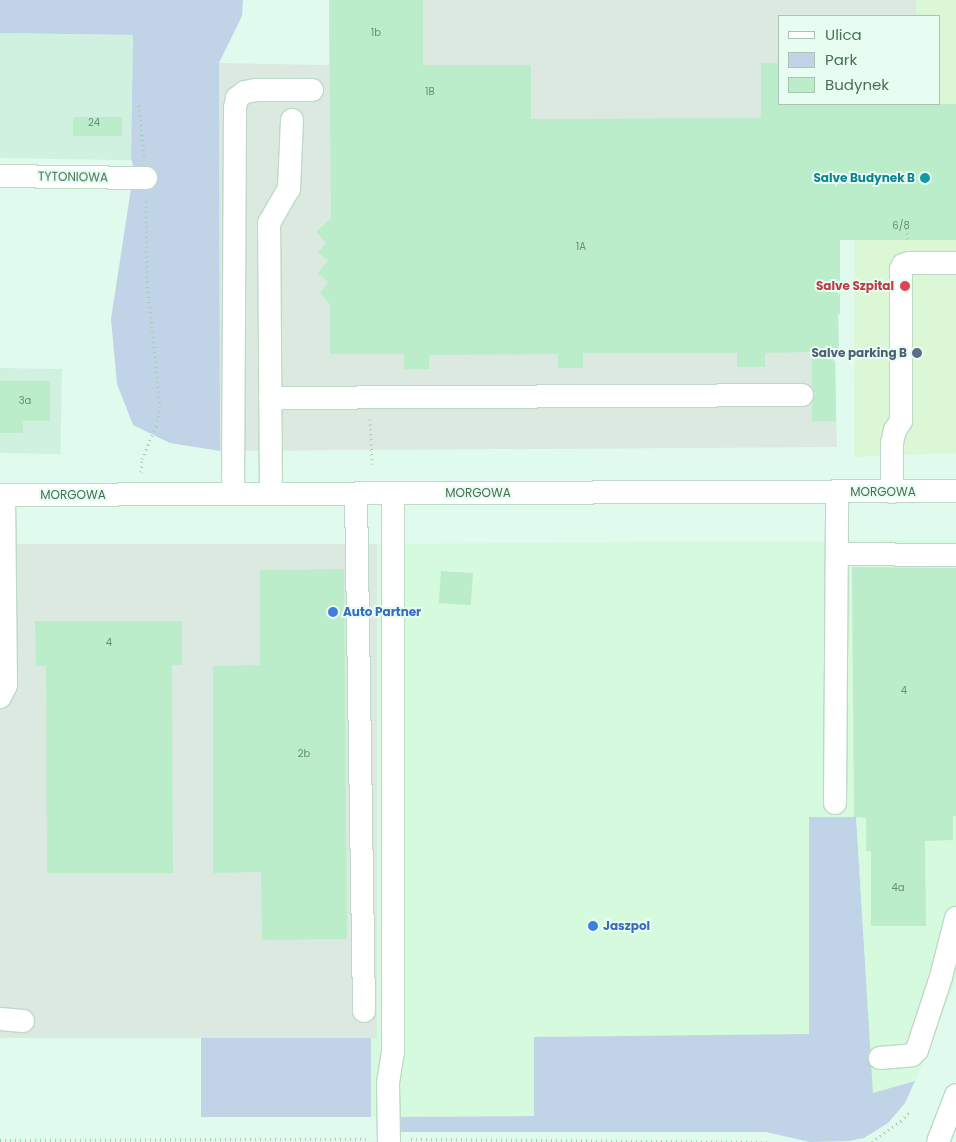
<!DOCTYPE html>
<style>
body{margin:0}
#map{position:relative;width:956px;height:1142px;overflow:hidden;background:#e1faee;font-family:Poppins,sans-serif}
div>[style]{position:absolute}
.residential>*{inset:0;background:#d0f1df;transform-origin:0 0}
.commercial>*{inset:0;background:#d5fadd}
.industrial>*{inset:0;background:#dce9e1;transform-origin:0 0}
.medical>*{inset:0;background:#dcf7d5}
.green>*{inset:0;background:#c1d3e6;transform-origin:0 0}
.building>*{inset:0;background:#bbedcb;transform-origin:0 0}
.path>*{height:3px;margin-top:-1.5px;transform-origin:0;background:repeating-linear-gradient(90deg,#9fd1ae 0 1px,transparent 0 5px)}
.roads{filter:drop-shadow(1px 0 #bcdac7) drop-shadow(-1px 0 #bcdac7) drop-shadow(0 1px #bcdac7) drop-shadow(0 -1px #bcdac7)}
.minor>*{height:22px;margin:-11px;padding:0 11px;transform-origin:11px;border-radius:11px;background:#fff}
.dots>*{width:14px;height:14px;translate:-50% -50%;box-sizing:border-box;border:2px solid #e7fdf2;border-radius:50%}
span{translate:-50% -50%;white-space:nowrap;text-align:center;line-height:1.15;-webkit-text-stroke:4px #e7fdf2;paint-order:stroke}
.number-label{font-size:10px;color:#668e72}
.number-label span{-webkit-text-stroke-width:0}
.street-label{font-size:12px;color:#4a6f54}
.culture-label{font-size:12px;color:#0d838f;font-weight:700}
.right{translate:-100% -50%;text-align:right}
.health-label{font-size:12px;color:#be3a42;font-weight:700}
.service-label{font-size:12px;color:#4e5e75;font-weight:700}
.shop-label{font-size:12px;color:#366cbe;font-weight:700}
.left{translate:0 -50%;text-align:left}
.legend{position:absolute;left:778px;top:15px;width:162px;height:90px;box-sizing:border-box;background:#e7fdf2;border:1px solid #a8c4b3;margin:0;padding:6px 9px;list-style:none;font-size:15px;color:#4a6f54}
.legend li{display:flex;align-items:center;gap:10px;height:25px}
.legend b{width:25px;border:1px solid #a8c4b3}
</style>
<div id="map">
<div class="residential">
<div style="left:0;top:33px;width:133px;height:125px;rotate:1deg"></div>
<div style="left:0;top:368px;width:62px;height:85px;rotate:1deg"></div>
</div>
<div class="commercial">
<div style="clip-path:polygon(956px 540px,956px 979px,915px 1081px,873px 1094px,856px 817px,809px 817px,809px 1035px,534px 1037px,535px 1116px,370px 1117px,371px 1038px,377px 1038px,377px 544px)"></div>
</div>
<div class="industrial">
<div style="clip-path:polygon(329px 0,916px 0,916px 16px,780px 16px,780px 104px,940px 104px,956px 240px,839px 141px,840px 314px,838px 315px,839px 352px,835px 353px,837px 447px,220px 451px,219px 63px,329px 65px)"></div>
<div style="left:377px;top:544px;width:494px;height:377px;rotate:90deg"></div>
</div>
<div class="medical">
<div style="clip-path:polygon(916px 0,956px 0,956px 453px,854px 457px,855px 119px,761px 106px,761px 63px,780px 63px,780px 104px,940px 104px,940px 16px,916px 16px)"></div>
</div>
<div class="green">
<div style="clip-path:polygon(0 0,243px 0,242px 16px,219px 63px,220px 451px,170px 443px,133px 425px,117px 384px,111px 319px,134px 169px,131px 158px,133px 35px,0 33px)"></div>
<div style="clip-path:polygon(809px 817px,856px 817px,873px 1093px,915px 1081px,905px 1103px,888px 1123px,864px 1138px,849px 1141px,810px 1142px,766px 1132px,399px 1132px,399px 1117px,534px 1116px,534px 1037px,809px 1034px)"></div>
<div style="left:201px;top:1038px;width:170px;height:79px"></div>
</div>
<div class="building">
<div style="clip-path:polygon(329px 0,423px 0,423px 65px,531px 65px,531px 119px,761px 118px,761px 63px,780px 63px,780px 104px,956px 104px,956px 240px,840px 240px,840px 314px,838px 314px,839px 352px,835px 352px,836px 421px,812px 421px,812px 403px,815px 394px,812px 387px,812px 352px,765px 353px,765px 367px,737px 367px,737px 353px,583px 353px,583px 368px,558px 368px,558px 354px,429px 355px,429px 369px,404px 369px,404px 354px,330px 354px,330px 305px,320px 293px,328px 282px,318px 273px,328px 261px,318px 252px,326px 243px,316px 232px,331px 218px)"></div>
<div style="left:73px;top:117px;width:49px;height:19px"></div>
<div style="clip-path:polygon(0 381px,50px 381px,50px 421px,23px 421px,23px 433px,0 433px)"></div>
<div style="clip-path:polygon(852px 567px,956px 568px,956px 816px,953px 816px,953px 840px,925px 841px,926px 926px,871px 926px,871px 851px,866px 851px,866px 818px,854px 817px)"></div>
<div style="clip-path:polygon(344px 569px,347px 939px,262px 940px,261px 872px,213px 873px,213px 666px,260px 665px,260px 570px)"></div>
<div style="left:441px;top:571px;width:32px;height:32px;rotate:4deg"></div>
<div style="clip-path:polygon(35px 621px,182px 621px,182px 665px,172px 665px,173px 873px,47px 873px,46px 666px,36px 666px)"></div>
</div>
<div class="path">
<div style="left:139px;top:105px;width:51px;rotate:84.4deg"></div>
<div style="left:907px;top:228px;width:14px;rotate:86deg"></div>
<div style="left:370px;top:419px;width:45px;rotate:87.5deg"></div>
<div style="left:141px;top:472px;width:13px;rotate:-86deg"></div>
<div style="left:142px;top:459px;width:36px;rotate:-67deg"></div>
<div style="left:156px;top:426px;width:19px;rotate:-78deg"></div>
<div style="left:160px;top:407px;width:126px;rotate:-95.9deg"></div>
<div style="left:147px;top:282px;width:83px;rotate:-90.7deg"></div>
<div style="left:411px;top:1139px;width:360px;rotate:0.5deg"></div>
<div style="left:0;top:1140px;width:367px;rotate:-0.2deg"></div>
<div style="left:872px;top:1142px;width:36px;rotate:-36deg"></div>
<div style="left:901px;top:1121px;width:13px;rotate:-48deg"></div>
</div>
<div class="roads">
<div class="minor">
<div style="left:0;top:176px;width:146px;rotate:0.8deg"></div>
<div style="left:270px;top:398px;width:532px;rotate:-0.32deg"></div>
<div style="left:892px;top:492px;width:49px;rotate:-90deg"></div>
<div style="left:892px;top:443px;width:13px;rotate:-77deg"></div>
<div style="left:895px;top:430px;width:11px;rotate:-56deg"></div>
<div style="left:901px;top:421px;width:152px;rotate:-90deg"></div>
<div style="left:901px;top:269px;width:4px;rotate:-63deg"></div>
<div style="left:903px;top:265px;width:6px;rotate:-18deg"></div>
<div style="left:909px;top:263px;width:47px"></div>
<div style="left:233px;top:494px;width:386px;rotate:-89.7deg"></div>
<div style="left:235px;top:108px;width:10px;rotate:-79deg"></div>
<div style="left:237px;top:98px;width:10px;rotate:-37deg"></div>
<div style="left:245px;top:92px;width:11px;rotate:-10deg"></div>
<div style="left:256px;top:90px;width:56px"></div>
<div style="left:271px;top:494px;width:271px;rotate:-90.4deg"></div>
<div style="left:269px;top:223px;width:39px;rotate:-60deg"></div>
<div style="left:289px;top:189px;width:69px;rotate:-87.5deg"></div>
<div style="left:356px;top:494px;width:517px;rotate:89.11deg"></div>
<div style="left:0;top:495px;width:956px;rotate:-0.24deg"></div>
<div style="left:837px;top:554px;width:119px;rotate:0.5deg"></div>
<div style="left:0;top:697px;width:13px;rotate:-63deg"></div>
<div style="left:6px;top:685px;width:190px;rotate:-90.6deg"></div>
<div style="left:835px;top:803px;width:311px;rotate:-89.6deg"></div>
<div style="left:0;top:1019px;width:23px;rotate:5deg"></div>
<div style="left:880px;top:1058px;width:32px;rotate:-5deg"></div>
<div style="left:912px;top:1055px;width:7px;rotate:-45deg"></div>
<div style="left:917px;top:1050px;width:77px;rotate:-71.8deg"></div>
<div style="left:941px;top:977px;width:61px;rotate:-75.7deg"></div>
<div style="left:389px;top:1142px;width:59px;rotate:-91deg"></div>
<div style="left:388px;top:1083px;width:31px;rotate:-81deg"></div>
<div style="left:393px;top:1052px;width:558px;rotate:-90deg"></div>
<div style="left:938px;top:1142px;width:50px;rotate:-69deg"></div>
</div>
</div>
<div class="dots">
<div style="left:925px;top:178px;background:#0f9aa8"></div>
<div style="left:905px;top:286px;background:#e0444e"></div>
<div style="left:917px;top:353px;background:#5c6f8a"></div>
<div style="left:333px;top:612px;background:#3f7fe0"></div>
<div style="left:593px;top:926px;background:#3f7fe0"></div>
</div>
<div class="number-label">
<span style="left:376px;top:33px">1b</span>
<span style="left:430px;top:92px">1B</span>
<span style="left:94px;top:123px">24</span>
<span style="left:901px;top:226px">6/8</span>
<span style="left:581px;top:247px">1A</span>
<span style="left:25px;top:401px">3a</span>
<span style="left:109px;top:643px">4</span>
<span style="left:904px;top:691px">4</span>
<span style="left:304px;top:754px">2b</span>
<span style="left:898px;top:888px">4a</span>
</div>
<div class="street-label">
<span style="left:73px;top:177px;rotate:1deg">TYTONIOWA</span>
<span style="left:883px;top:492px">MORGOWA</span>
<span style="left:478px;top:493px">MORGOWA</span>
<span style="left:73px;top:495px">MORGOWA</span>
</div>
<div class="culture-label">
<span class="right" style="left:915px;top:178px">Salve Budynek B</span>
</div>
<div class="health-label">
<span class="right" style="left:894px;top:286px">Salve Szpital</span>
</div>
<div class="service-label">
<span class="right" style="left:907px;top:353px">Salve parking B</span>
</div>
<div class="shop-label">
<span class="left" style="left:343px;top:612px">Auto Partner</span>
<span class="left" style="left:603px;top:926px">Jaszpol</span>
</div>
<ul class="legend">
<li><b style="height:6px;background:#fff"></b>Ulica</li>
<li><b style="height:14px;background:#c1d3e6"></b>Park</li>
<li><b style="height:14px;background:#bbedcb"></b>Budynek</li>
</ul>
</div>
